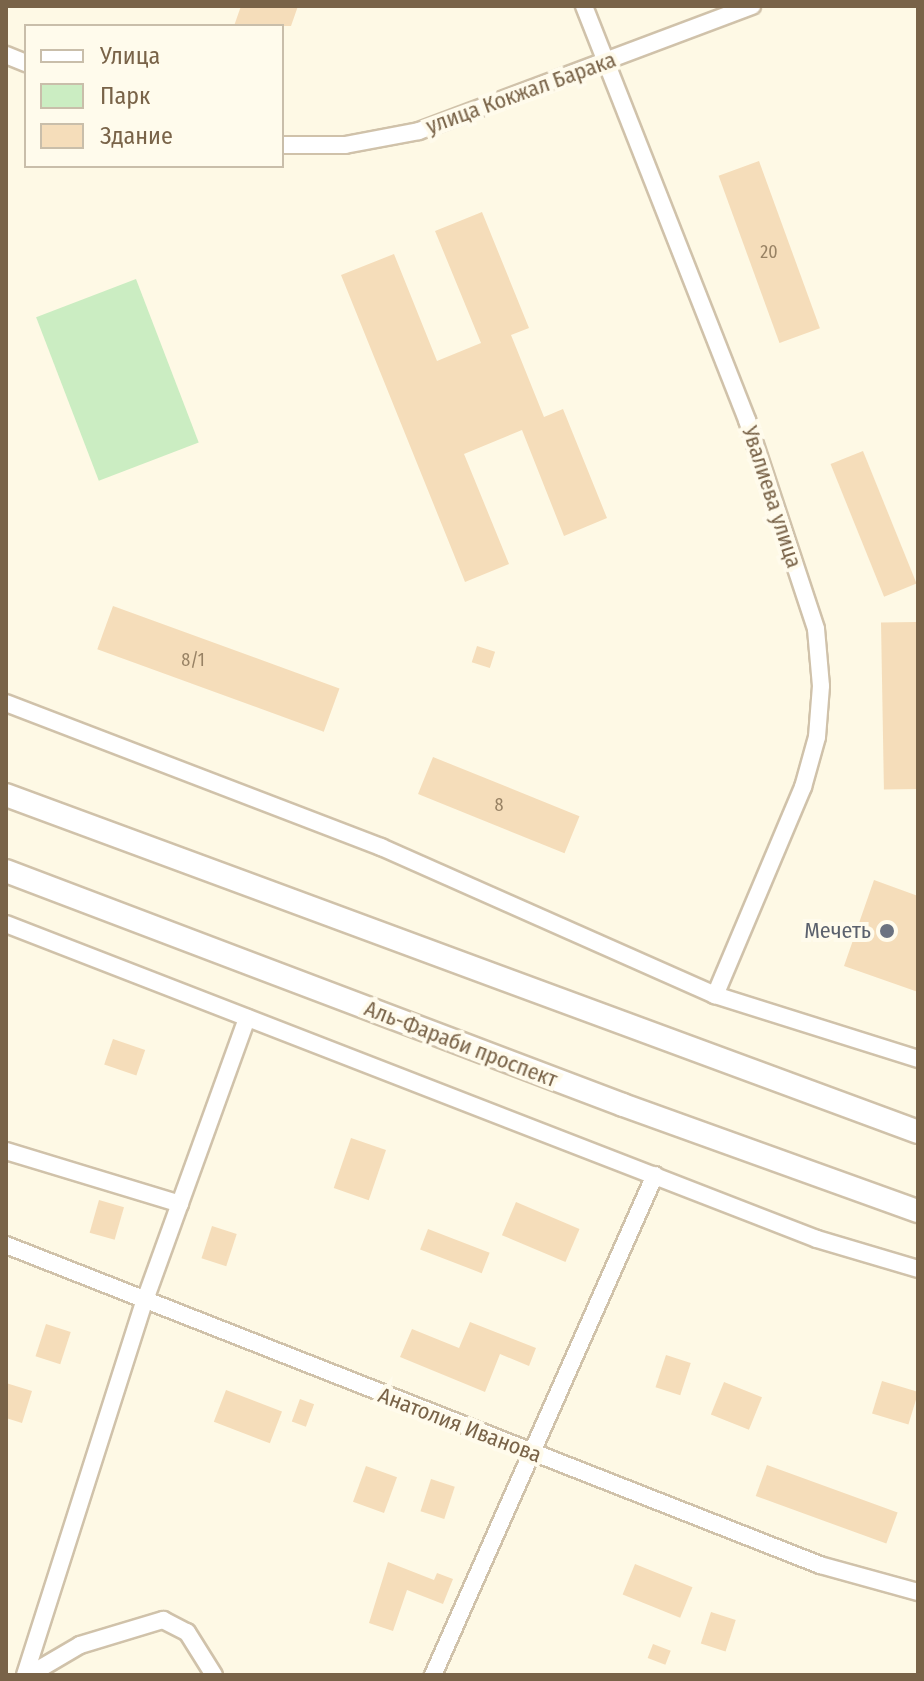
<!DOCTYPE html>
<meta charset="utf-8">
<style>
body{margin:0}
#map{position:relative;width:924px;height:1681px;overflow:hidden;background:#fef9e5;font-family:"Fira Sans Condensed",sans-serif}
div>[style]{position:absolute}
.green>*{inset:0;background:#cbedc2;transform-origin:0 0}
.building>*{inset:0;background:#f5ddba;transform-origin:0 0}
.roads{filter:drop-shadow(2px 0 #d0c2aa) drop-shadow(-2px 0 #d0c2aa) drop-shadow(0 2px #d0c2aa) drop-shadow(0 -2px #d0c2aa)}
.minor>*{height:16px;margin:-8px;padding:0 8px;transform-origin:8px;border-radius:8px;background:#fff}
.tertiary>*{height:22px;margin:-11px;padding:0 11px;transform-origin:11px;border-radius:11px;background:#fff}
.dots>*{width:22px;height:22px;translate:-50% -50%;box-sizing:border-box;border:4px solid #fffbec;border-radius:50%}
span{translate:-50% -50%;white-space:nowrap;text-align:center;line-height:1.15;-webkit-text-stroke:8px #fffbec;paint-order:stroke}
.number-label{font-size:18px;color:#988264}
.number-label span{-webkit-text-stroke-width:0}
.street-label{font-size:22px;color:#796348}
.worship-label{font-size:22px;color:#5b616d}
.right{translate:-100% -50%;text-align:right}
.frame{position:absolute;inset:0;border:8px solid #796348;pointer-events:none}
.legend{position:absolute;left:24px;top:24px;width:260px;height:144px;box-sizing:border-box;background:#fffbec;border:2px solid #c9beaa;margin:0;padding:10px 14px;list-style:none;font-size:24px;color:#796348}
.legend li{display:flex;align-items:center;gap:16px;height:40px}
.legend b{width:40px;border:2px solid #c9beaa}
</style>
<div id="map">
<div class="green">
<div style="left:136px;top:279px;width:175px;height:107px;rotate:69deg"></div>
</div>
<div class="building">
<div style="clip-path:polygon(241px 6px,298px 6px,291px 26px,234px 26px)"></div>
<div style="left:759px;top:161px;width:178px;height:43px;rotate:70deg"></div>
<div style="clip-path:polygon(482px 212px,529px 328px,511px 335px,544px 417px,563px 409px,607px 518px,564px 536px,522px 430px,464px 454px,509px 564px,465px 582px,341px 275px,394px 254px,437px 361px,481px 343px,435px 231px)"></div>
<div style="left:863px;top:451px;width:143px;height:35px;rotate:68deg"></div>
<div style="left:113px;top:606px;width:241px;height:46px;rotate:20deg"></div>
<div style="left:916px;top:622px;width:167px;height:35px;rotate:89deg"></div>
<div style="left:477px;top:646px;width:19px;height:17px;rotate:18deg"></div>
<div style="left:433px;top:757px;width:158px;height:40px;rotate:22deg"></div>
<div style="clip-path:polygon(874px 880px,918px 896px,918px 992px,844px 966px)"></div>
<div style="left:113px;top:1039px;width:34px;height:27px;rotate:19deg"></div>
<div style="left:351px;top:1138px;width:37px;height:53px;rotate:19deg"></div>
<div style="left:99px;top:1200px;width:26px;height:34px;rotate:16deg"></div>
<div style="left:516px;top:1202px;width:69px;height:36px;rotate:23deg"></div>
<div style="left:212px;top:1226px;width:26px;height:34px;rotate:18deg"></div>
<div style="left:428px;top:1229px;width:66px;height:22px;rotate:21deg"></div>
<div style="clip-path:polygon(470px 1322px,536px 1348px,529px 1366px,500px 1354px,485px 1392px,400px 1357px,412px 1329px,459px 1348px)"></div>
<div style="left:46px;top:1324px;width:26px;height:34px;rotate:18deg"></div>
<div style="left:666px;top:1355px;width:26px;height:34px;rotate:18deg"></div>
<div style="left:882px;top:1381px;width:38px;height:34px;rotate:17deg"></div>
<div style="left:724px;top:1382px;width:41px;height:35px;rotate:22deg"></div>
<div style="clip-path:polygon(6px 1383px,32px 1391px,22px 1423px,6px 1418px)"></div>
<div style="left:226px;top:1390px;width:60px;height:34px;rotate:21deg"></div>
<div style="left:300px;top:1399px;width:15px;height:24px;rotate:20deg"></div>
<div style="left:767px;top:1465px;width:139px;height:33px;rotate:20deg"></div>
<div style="left:366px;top:1466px;width:33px;height:38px;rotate:20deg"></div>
<div style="left:431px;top:1479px;width:25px;height:34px;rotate:18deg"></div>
<div style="clip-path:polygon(388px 1562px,434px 1580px,437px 1573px,453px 1579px,443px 1604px,407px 1590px,393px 1631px,369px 1623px)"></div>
<div style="left:635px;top:1564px;width:62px;height:33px;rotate:22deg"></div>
<div style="left:711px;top:1612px;width:26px;height:33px;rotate:18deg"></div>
<div style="left:653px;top:1644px;width:19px;height:15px;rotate:21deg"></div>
</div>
<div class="roads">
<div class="minor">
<div style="left:584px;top:6px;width:445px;rotate:68.5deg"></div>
<div style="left:747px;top:420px;width:220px;rotate:71.7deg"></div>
<div style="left:816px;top:629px;width:57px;rotate:85deg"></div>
<div style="left:821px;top:686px;width:51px;rotate:94.5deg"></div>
<div style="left:817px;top:737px;width:52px;rotate:105.6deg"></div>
<div style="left:803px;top:787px;width:226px;rotate:112.9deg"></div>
<div style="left:6px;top:55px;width:22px;rotate:22deg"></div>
<div style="left:282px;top:145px;width:63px"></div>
<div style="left:345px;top:145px;width:75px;rotate:-10.7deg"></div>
<div style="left:419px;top:131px;width:356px;rotate:-20.6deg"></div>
<div style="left:6px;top:703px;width:402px;rotate:21deg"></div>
<div style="left:381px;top:847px;width:365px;rotate:23.9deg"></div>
<div style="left:715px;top:995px;width:213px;rotate:17.5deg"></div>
<div style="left:6px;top:924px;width:870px;rotate:21.23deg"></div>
<div style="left:817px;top:1239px;width:105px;rotate:16.5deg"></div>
<div style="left:6px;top:1151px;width:182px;rotate:16.9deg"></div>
<div style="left:6px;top:1245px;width:875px;rotate:21.46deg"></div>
<div style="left:820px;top:1565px;width:102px;rotate:15.4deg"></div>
<div style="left:25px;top:1675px;width:394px;rotate:-72.3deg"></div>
<div style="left:145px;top:1300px;width:300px;rotate:-70.1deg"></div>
<div style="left:29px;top:1675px;width:59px;rotate:-30.5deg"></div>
<div style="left:80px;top:1645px;width:87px;rotate:-16.8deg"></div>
<div style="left:163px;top:1620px;width:27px;rotate:27deg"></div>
<div style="left:187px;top:1632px;width:51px;rotate:57.9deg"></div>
<div style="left:433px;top:1675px;width:547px;rotate:-66.06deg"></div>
</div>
<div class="tertiary">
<div style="left:6px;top:795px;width:972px;rotate:20.28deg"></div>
<div style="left:6px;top:871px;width:660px;rotate:20.77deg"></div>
<div style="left:623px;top:1105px;width:313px;rotate:19.8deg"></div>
</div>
</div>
<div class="dots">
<div style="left:887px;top:931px;background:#6b7280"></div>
</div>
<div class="number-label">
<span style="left:769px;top:252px">20</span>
<span style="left:193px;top:660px">8/1</span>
<span style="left:499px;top:805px">8</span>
</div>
<div class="street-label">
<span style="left:521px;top:93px;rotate:-20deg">улица Кокжал Барака</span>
<span style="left:772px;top:497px;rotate:72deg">Увалиева улица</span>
<span style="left:461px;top:1044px;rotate:21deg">Аль-Фараби проспект</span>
<span style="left:460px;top:1425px;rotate:21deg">Анатолия Иванова</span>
</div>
<div class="worship-label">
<span class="right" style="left:871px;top:931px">Мечеть</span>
</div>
<div class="frame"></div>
<ul class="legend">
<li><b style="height:10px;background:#fff"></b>Улица</li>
<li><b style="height:22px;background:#cbedc2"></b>Парк</li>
<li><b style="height:22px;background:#f5ddba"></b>Здание</li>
</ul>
</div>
